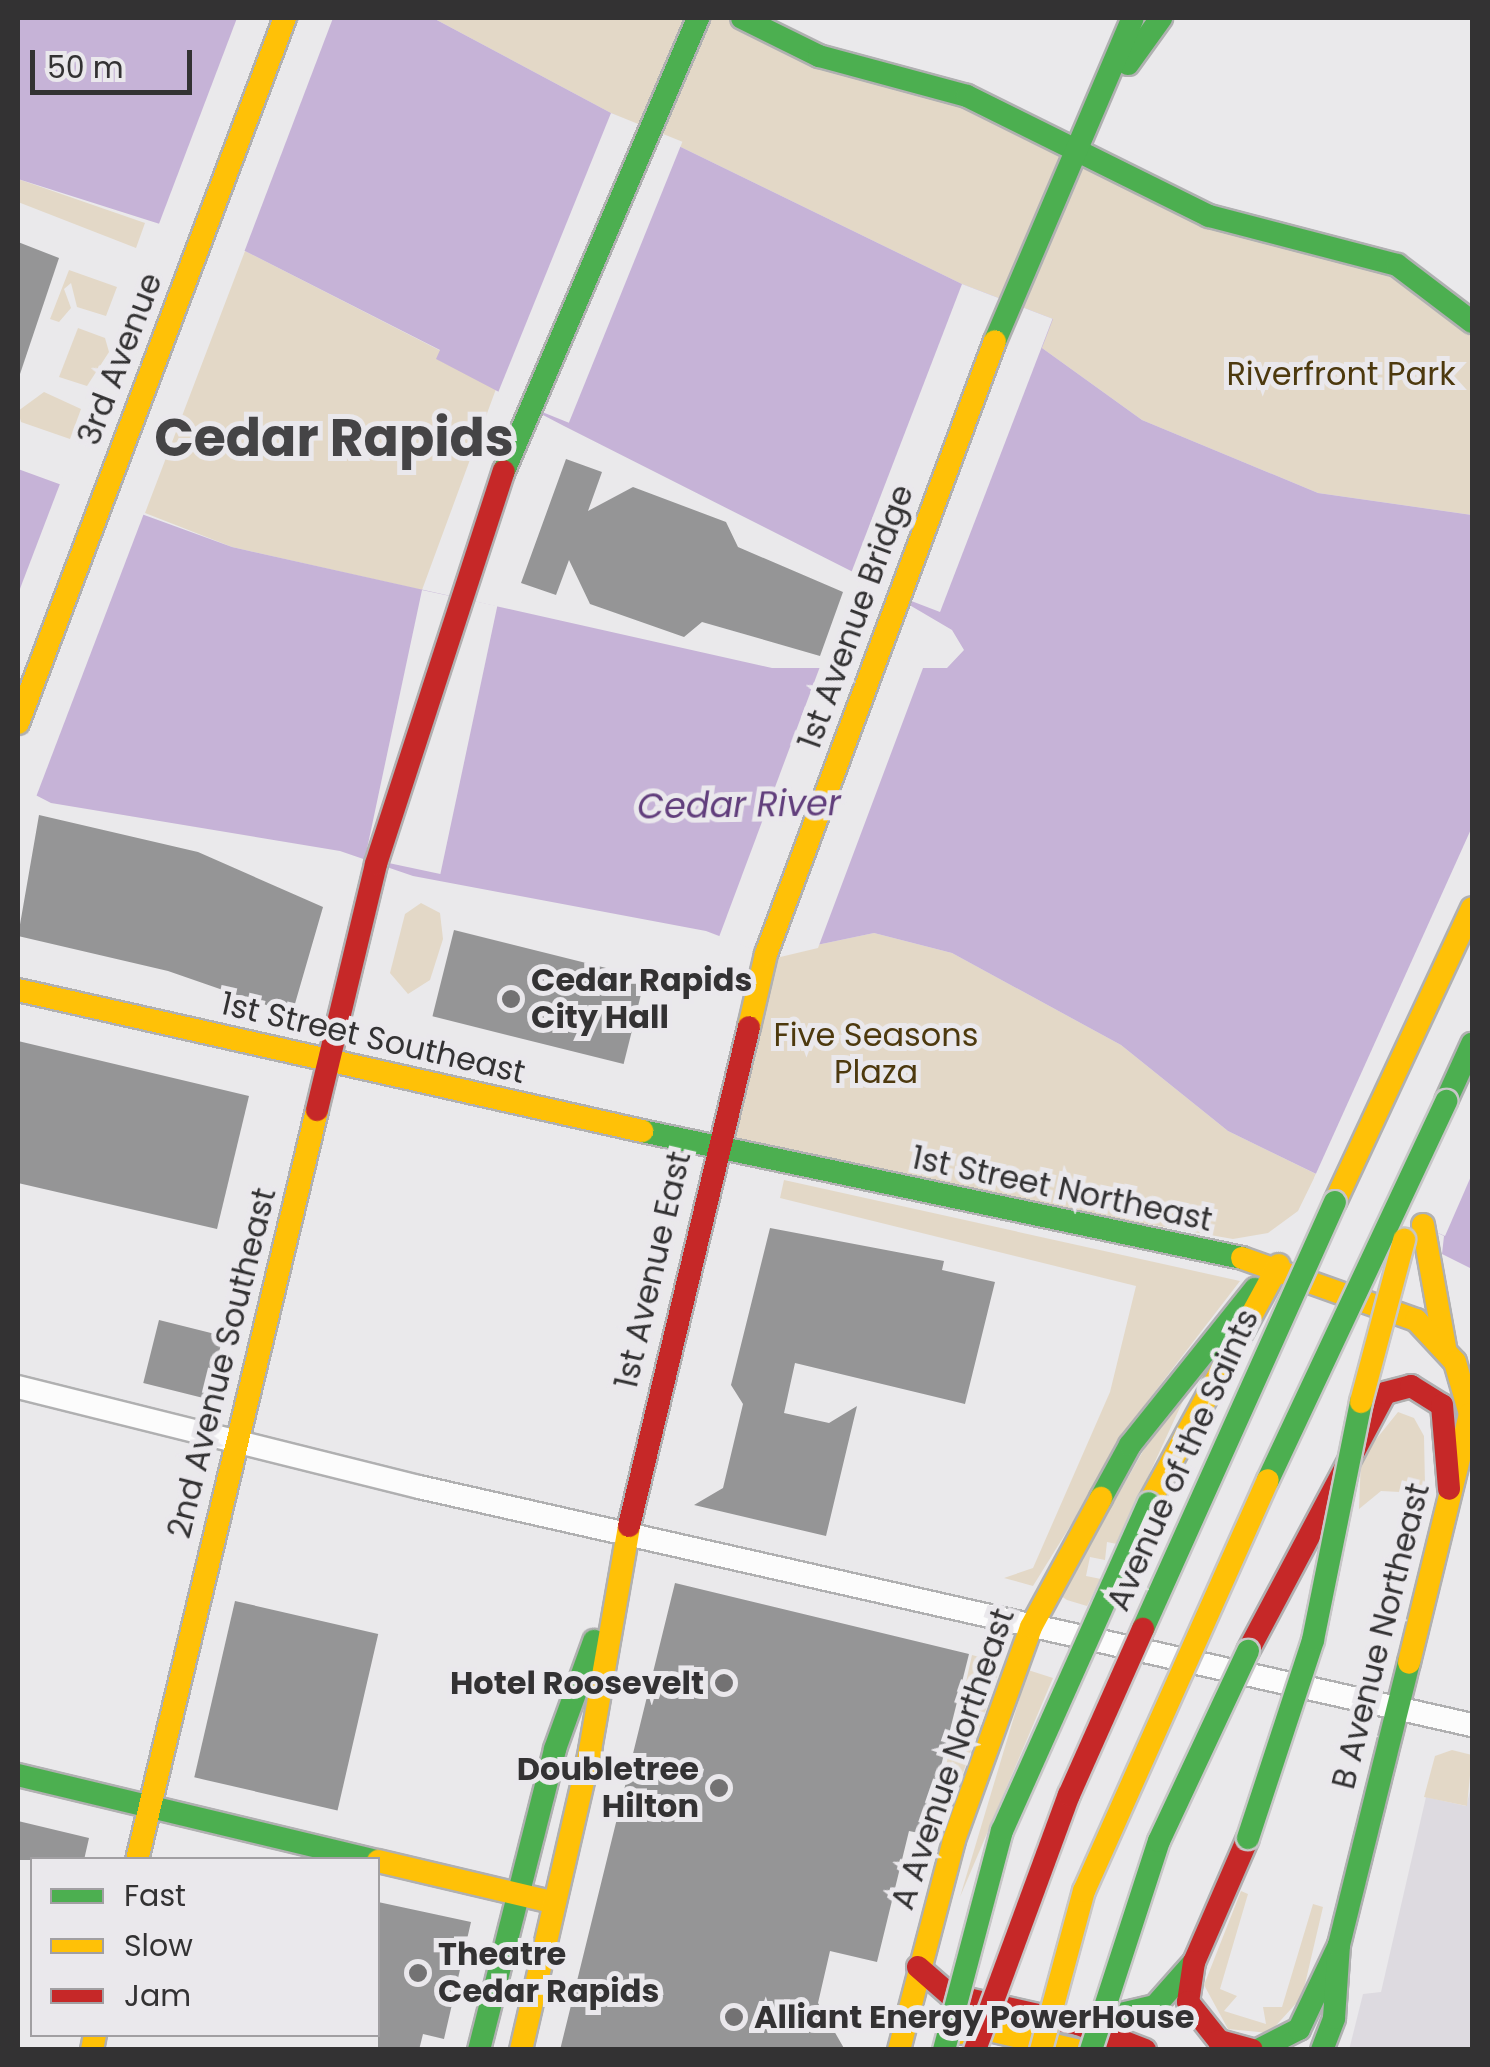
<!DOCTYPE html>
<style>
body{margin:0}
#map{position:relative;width:1490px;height:2067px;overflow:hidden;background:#eae9eb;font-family:Poppins,sans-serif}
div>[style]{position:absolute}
.built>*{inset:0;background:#dddae0}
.green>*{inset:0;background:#e3d8c7}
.water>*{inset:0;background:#c6b3d7}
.pier>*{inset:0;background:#eae9eb;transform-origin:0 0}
.building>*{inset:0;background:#959596;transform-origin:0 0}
.roads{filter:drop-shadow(2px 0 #b0b0b1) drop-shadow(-2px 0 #b0b0b1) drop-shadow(0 2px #b0b0b1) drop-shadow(0 -2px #b0b0b1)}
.street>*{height:22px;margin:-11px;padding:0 11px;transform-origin:11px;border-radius:11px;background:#fcfcfc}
.fast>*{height:22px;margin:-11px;padding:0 11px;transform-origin:11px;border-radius:11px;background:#4caf50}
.slow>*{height:22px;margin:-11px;padding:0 11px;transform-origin:11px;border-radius:11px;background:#ffc107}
.jam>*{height:22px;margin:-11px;padding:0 11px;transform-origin:11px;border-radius:11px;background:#c62828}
.bridges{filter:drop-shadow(2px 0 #c7c6c7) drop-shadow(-2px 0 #c7c6c7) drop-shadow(0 2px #c7c6c7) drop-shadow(0 -2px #c7c6c7)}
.fast-bridge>*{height:22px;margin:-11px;padding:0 11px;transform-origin:11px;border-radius:11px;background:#4caf50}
.slow-bridge>*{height:22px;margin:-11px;padding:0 11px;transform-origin:11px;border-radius:11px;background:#ffc107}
.jam-bridge>*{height:22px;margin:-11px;padding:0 11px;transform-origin:11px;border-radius:11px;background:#c62828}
.dots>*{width:28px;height:28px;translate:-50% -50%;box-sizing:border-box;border:5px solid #eae8ec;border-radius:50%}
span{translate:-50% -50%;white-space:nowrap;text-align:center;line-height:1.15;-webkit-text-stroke:10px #eae8ec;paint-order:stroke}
.street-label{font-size:32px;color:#333233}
.park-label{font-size:32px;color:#4d390e}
.poi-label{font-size:32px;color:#333233;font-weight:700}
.left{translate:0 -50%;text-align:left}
.right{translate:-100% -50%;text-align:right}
.water-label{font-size:35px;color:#613e7c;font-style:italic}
.town-label{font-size:52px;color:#454446;font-weight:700}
.frame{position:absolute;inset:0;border:20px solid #333233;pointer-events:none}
.legend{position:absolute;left:30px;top:1857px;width:350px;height:180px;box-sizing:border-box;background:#eae8ec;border:2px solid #a19fa2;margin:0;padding:12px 18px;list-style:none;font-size:30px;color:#333233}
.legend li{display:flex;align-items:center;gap:20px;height:50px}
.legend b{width:50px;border:2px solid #a19fa2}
.scale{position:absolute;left:30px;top:50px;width:162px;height:45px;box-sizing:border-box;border:5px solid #333233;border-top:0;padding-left:12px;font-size:30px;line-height:35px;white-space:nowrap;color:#333233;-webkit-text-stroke:8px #eae8ec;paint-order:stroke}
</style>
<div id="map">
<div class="built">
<div style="clip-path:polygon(1472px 1784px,1472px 2049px,1349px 2050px,1363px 1994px,1381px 1992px,1426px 1797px,1466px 1806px)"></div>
</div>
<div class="green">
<div style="clip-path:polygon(433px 18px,742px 18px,1127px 175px,1310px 240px,1472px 315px,1472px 515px,1318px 493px,1142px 420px,1042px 348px,1052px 319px,962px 284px,611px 113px)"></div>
<div style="clip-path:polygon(18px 179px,145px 223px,136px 248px,18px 202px)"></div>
<div style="clip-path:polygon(245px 251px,441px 351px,437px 359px,496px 389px,422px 590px,232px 547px,145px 513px)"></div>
<div style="clip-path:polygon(69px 270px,117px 287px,106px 316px,77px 307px,71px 283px,64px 289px,71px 308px,59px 322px,50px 319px)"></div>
<div style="clip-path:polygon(78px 328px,105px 338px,109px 352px,87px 386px,59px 377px)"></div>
<div style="clip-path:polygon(44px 392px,81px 409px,70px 439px,21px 422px,18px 411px)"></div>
<div style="clip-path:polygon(421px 903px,440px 913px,443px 939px,430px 980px,408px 994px,390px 973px,405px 914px)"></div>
<div style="clip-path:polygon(874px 933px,952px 953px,1121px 1045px,1228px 1131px,1316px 1174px,1298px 1211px,1268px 1233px,1233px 1239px,715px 1148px,769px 955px)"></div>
<div style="clip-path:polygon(784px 1180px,1240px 1281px,1147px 1402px,1033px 1586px,1004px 1578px,1033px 1568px,1110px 1392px,1136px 1286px,780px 1198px)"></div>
<div style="clip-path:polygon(1194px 1377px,1117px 1544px,1107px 1542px,1105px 1560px,1090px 1557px,1086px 1576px,1101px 1579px,1087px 1606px,1067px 1600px,1061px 1596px,1147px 1444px)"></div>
<div style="clip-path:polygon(1398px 1412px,1414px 1418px,1424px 1436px,1425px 1486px,1419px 1493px,1381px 1491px,1359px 1509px,1361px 1458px)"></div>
<div style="clip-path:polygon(972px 1655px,998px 1662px,997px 1679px,939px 1839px,929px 1837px,954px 1732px,967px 1735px,979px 1685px,966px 1682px)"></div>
<div style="clip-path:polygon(1028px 1670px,1053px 1678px,960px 1897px)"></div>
<div style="clip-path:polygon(1452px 1750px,1472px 1755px,1467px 1806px,1424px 1797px,1435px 1756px)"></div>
<div style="clip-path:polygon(1241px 1891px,1248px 1894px,1220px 1989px,1237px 1996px,1224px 2011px,1266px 2024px,1263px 2007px,1282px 2007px,1313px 1904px,1323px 1907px,1302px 1997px,1269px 2033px,1228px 2029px,1204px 1985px)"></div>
</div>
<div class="water">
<div style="clip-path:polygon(18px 18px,433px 18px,611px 113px,962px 284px,1053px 319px,1042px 348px,1142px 420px,1318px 493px,1472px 515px,1472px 1269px,1442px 1254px,1444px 1236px,1228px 1131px,1121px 1045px,952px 953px,874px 933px,769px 955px,706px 931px,413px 876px,340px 851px,51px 803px,18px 786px,18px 469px,232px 547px,772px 668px,947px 668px,964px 650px,952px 630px,855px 573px,564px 426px,436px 359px,440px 350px,245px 251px,18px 179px)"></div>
</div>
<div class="pier">
<div style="clip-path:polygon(237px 18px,333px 18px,243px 255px,157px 229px)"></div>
<div style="left:611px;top:113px;width:77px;height:303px;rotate:22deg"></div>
<div style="left:962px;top:284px;width:97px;height:314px;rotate:21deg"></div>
<div style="clip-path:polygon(63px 476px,146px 508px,36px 797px,18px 789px,18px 594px)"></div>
<div style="left:422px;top:590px;width:77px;height:274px;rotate:12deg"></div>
<div style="clip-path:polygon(926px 660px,818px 948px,776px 958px,719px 937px,821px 664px)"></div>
<div style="clip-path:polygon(1472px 827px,1472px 1174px,1445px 1236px,1314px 1178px)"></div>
</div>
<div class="building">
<div style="clip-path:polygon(18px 242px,59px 258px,19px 377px,18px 377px)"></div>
<div style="clip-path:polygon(566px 459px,602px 472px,588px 511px,633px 487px,726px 522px,738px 547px,843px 592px,820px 656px,702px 622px,684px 637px,590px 604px,569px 560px,556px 595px,521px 583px)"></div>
<div style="clip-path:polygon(39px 815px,198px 852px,323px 907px,292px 1014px,168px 971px,18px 936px)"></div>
<div style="left:454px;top:930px;width:197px;height:89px;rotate:14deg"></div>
<div style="clip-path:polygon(18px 1041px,249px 1096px,217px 1229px,18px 1183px)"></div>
<div style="clip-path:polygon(770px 1228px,944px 1261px,942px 1270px,995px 1282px,965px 1404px,795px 1363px,784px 1413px,829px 1423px,857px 1406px,826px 1536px,694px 1505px,723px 1488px,743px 1404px,731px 1385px)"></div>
<div style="left:159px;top:1320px;width:66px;height:65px;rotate:14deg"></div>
<div style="clip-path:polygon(675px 1583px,969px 1654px,924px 1834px,909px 1831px,877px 1962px,830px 1951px,818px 2003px,845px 2050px,560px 2050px)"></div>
<div style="left:235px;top:1601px;width:147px;height:181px;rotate:13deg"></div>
<div style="clip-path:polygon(18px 1821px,89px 1838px,84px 1860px,18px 1860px)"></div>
<div style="clip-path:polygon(378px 1902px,471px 1922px,444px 2039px,423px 2034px,419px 2050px,378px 2050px)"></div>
</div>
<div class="roads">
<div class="street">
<div style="left:18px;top:1387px;width:413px;rotate:14deg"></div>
<div style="left:419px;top:1487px;width:1080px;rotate:12.74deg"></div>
</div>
<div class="fast">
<div style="left:742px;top:18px;width:86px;rotate:26.3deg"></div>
<div style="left:819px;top:56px;width:153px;rotate:15.1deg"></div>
<div style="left:967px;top:96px;width:270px;rotate:26.4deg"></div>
<div style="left:1209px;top:216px;width:194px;rotate:14.6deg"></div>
<div style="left:1397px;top:265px;width:94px;rotate:37.2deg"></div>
<div style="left:1128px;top:64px;width:57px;rotate:-54.3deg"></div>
<div style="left:995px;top:341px;width:351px;rotate:-66.9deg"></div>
<div style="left:504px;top:471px;width:493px;rotate:-66.8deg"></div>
<div style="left:1446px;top:1101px;width:63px;rotate:-65.5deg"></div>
<div style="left:642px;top:1131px;width:613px;rotate:11.95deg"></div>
<div style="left:1101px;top:1498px;width:60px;rotate:-61.3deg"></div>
<div style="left:1130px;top:1445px;width:200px;rotate:-51.3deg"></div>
<div style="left:18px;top:1775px;width:363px;rotate:13.5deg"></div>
<div style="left:1078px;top:2024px;width:79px;rotate:-13.2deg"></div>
<div style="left:1155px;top:2006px;width:59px;rotate:-48.4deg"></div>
<div style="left:479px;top:2050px;width:310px;rotate:-75.8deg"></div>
<div style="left:555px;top:1749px;width:115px;rotate:-70.1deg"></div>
<div style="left:1258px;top:2050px;width:46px;rotate:-27.1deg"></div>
<div style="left:1299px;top:2029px;width:93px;rotate:-64.5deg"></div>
<div style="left:1322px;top:2050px;width:34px;rotate:-69deg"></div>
<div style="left:1334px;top:2018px;width:73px;rotate:-86.1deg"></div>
<div style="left:1339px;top:1945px;width:291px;rotate:-76.1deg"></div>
</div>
<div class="slow">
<div style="left:18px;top:723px;width:754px;rotate:-69.26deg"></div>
<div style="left:18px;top:990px;width:640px;rotate:12.73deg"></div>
<div style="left:749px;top:1027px;width:75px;rotate:-76.9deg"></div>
<div style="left:766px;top:954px;width:654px;rotate:-69.52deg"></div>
<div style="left:1335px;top:1202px;width:324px;rotate:-65deg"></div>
<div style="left:1423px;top:1225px;width:124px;rotate:79.8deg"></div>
<div style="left:1242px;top:1258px;width:185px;rotate:19.6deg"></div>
<div style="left:1416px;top:1320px;width:57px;rotate:47.1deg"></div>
<div style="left:1455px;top:1362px;width:54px;rotate:73.9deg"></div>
<div style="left:1470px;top:1414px;width:256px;rotate:103.8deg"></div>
<div style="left:1149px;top:1503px;width:271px;rotate:-61.4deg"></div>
<div style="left:137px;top:1860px;width:771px;rotate:-76.5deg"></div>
<div style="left:378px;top:1861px;width:170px;rotate:13.3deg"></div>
<div style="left:960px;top:2033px;width:25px;rotate:-9deg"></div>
<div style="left:985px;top:2029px;width:93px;rotate:13deg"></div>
<div style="left:92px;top:2050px;width:16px;rotate:-79deg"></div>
<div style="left:521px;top:2050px;width:308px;rotate:-77deg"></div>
<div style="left:590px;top:1750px;width:227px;rotate:-80.1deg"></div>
<div style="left:899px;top:2050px;width:217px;rotate:-75.3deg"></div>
<div style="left:954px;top:1840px;width:226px;rotate:-70.1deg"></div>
<div style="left:1031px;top:1627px;width:147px;rotate:-61.5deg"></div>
</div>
<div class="jam">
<div style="left:317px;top:1110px;width:253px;rotate:-76.5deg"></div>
<div style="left:376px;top:864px;width:413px;rotate:-72deg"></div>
<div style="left:629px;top:1526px;width:513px;rotate:-76.48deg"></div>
<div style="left:1248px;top:1651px;width:292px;rotate:-62deg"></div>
<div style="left:1385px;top:1393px;width:27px;rotate:-15deg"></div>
<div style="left:1411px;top:1386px;width:36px;rotate:32deg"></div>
<div style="left:1442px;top:1405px;width:84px;rotate:85.2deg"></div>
<div style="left:1248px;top:1838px;width:135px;rotate:113.5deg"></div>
<div style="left:1194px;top:1962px;width:40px;rotate:98.5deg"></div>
<div style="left:1188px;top:2002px;width:50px;rotate:51.5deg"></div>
<div style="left:1219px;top:2041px;width:34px;rotate:15deg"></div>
<div style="left:918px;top:1967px;width:43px;rotate:41.2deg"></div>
<div style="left:950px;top:1995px;width:131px;rotate:12.8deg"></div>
<div style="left:1078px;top:2024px;width:72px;rotate:21.2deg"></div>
</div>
</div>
<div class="bridges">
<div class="fast-bridge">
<div style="left:1268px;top:1480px;width:419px;rotate:-64.8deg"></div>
<div style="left:1143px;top:1629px;width:468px;rotate:-65.8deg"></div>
<div style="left:1248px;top:1838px;width:208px;rotate:-71.8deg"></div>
<div style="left:1313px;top:1640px;width:243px;rotate:-78.6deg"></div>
<div style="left:944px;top:2050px;width:227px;rotate:-75.2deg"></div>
<div style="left:1002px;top:1831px;width:359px;rotate:-65.9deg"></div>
<div style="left:1091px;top:2050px;width:220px;rotate:-72deg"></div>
<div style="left:1159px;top:1841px;width:210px;rotate:-64.9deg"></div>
</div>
<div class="slow-bridge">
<div style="left:1361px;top:1402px;width:168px;rotate:-75.1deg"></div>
<div style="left:1041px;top:2050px;width:165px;rotate:-74.9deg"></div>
<div style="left:1084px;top:1891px;width:450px;rotate:-65.9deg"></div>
</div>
<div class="jam-bridge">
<div style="left:975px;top:2050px;width:272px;rotate:-69.8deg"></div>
<div style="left:1069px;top:1795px;width:182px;rotate:-66deg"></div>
</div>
</div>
<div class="dots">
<div style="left:511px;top:999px;background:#737273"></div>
<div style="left:724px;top:1683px;background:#737273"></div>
<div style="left:719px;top:1788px;background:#737273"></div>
<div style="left:418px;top:1973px;background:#737273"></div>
<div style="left:734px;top:2017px;background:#737273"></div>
</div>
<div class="street-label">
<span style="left:120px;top:359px;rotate:-69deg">3rd Avenue</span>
<span style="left:856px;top:617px;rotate:-70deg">1st Avenue Bridge</span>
<span style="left:373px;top:1038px;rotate:13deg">1st Street Southeast</span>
<span style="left:1062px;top:1189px;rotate:12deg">1st Street Northeast</span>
<span style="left:653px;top:1270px;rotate:-77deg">1st Avenue East</span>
<span style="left:222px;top:1363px;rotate:-76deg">2nd Avenue Southeast</span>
<span style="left:1183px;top:1460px;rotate:-66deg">Avenue of the Saints</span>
<span style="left:1381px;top:1636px;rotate:-76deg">B Avenue Northeast</span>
<span style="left:953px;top:1759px;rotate:-71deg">A Avenue Northeast</span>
</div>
<div class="park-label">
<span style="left:1341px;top:374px">Riverfront Park</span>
<span style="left:876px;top:1054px">Five Seasons<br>Plaza</span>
</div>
<div class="poi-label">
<span class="left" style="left:531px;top:999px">Cedar Rapids<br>City Hall</span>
<span class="right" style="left:704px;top:1683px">Hotel Roosevelt</span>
<span class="right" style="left:699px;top:1788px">Doubletree<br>Hilton</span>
<span class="left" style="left:438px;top:1973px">Theatre<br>Cedar Rapids</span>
<span class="left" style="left:754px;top:2017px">Alliant Energy PowerHouse</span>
</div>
<div class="water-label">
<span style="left:739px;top:805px;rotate:-1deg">Cedar River</span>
</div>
<div class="town-label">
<span style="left:334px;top:438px">Cedar Rapids</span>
</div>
<div class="frame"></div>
<ul class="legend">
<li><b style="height:12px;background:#4caf50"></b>Fast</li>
<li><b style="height:12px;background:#ffc107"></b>Slow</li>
<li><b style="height:12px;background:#c62828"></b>Jam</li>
</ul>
<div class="scale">50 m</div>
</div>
